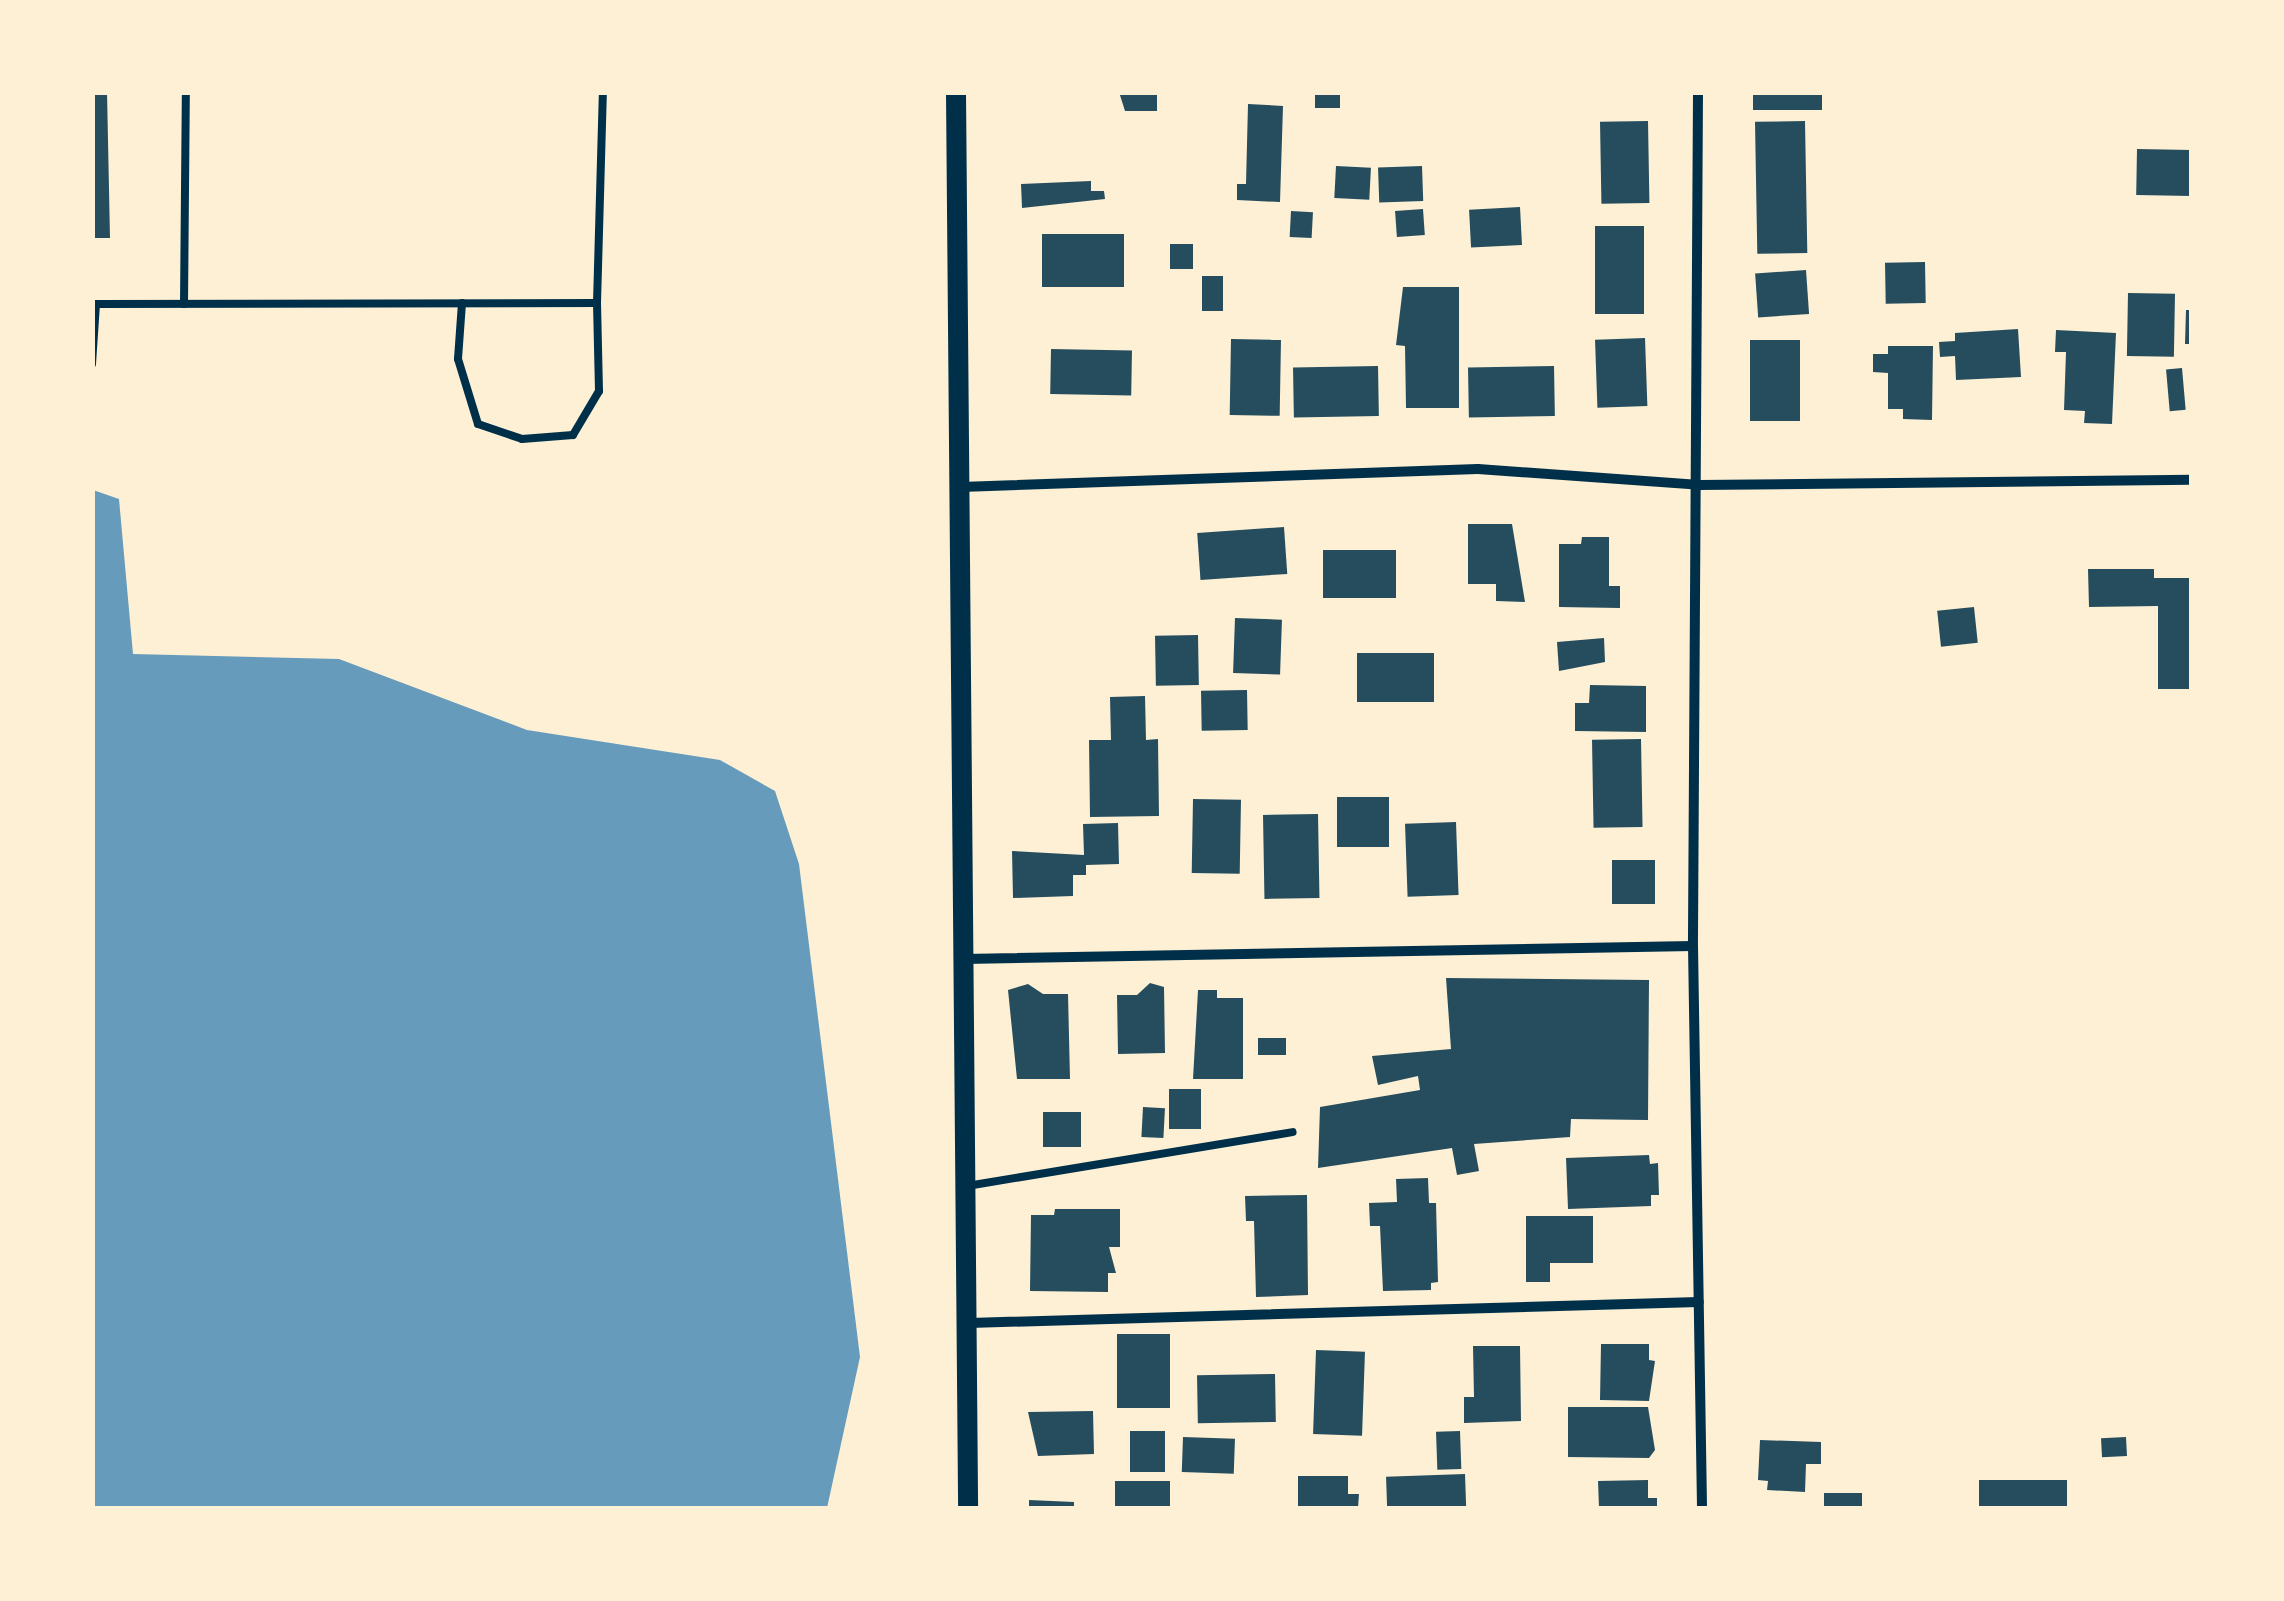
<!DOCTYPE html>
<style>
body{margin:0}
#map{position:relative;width:2284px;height:1601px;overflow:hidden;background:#fdf0d5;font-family:Manrope,sans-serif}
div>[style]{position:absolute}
.water>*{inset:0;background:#669bbc}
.building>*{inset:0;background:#264d5e;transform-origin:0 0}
.service>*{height:8px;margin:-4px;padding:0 4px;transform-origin:4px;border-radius:4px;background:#003049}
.minor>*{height:10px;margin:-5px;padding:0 5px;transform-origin:5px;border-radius:5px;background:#003049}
.secondary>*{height:20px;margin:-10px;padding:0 10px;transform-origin:10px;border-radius:10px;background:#003049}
span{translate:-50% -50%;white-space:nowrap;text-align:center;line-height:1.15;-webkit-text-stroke:9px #fdf0d5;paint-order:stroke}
.frame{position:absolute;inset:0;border:95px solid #fdf0d5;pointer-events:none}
</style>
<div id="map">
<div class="water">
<div style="clip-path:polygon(93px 490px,119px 499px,133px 654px,339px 659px,527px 730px,720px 760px,775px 791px,799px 864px,860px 1357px,827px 1508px,93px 1508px)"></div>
</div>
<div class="building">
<div style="clip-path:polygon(92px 92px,107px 92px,110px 238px,92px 238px)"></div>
<div style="clip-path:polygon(1119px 92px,1157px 92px,1157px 111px,1125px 111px)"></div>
<div style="left:1315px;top:92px;width:25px;height:16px"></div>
<div style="left:1753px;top:92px;width:69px;height:18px"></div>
<div style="clip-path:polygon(1248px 104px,1283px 106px,1280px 202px,1237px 200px,1237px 184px,1246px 184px)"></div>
<div style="left:1648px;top:121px;width:82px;height:48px;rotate:89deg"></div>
<div style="left:1805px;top:121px;width:132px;height:50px;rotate:89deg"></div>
<div style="left:2137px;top:149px;width:55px;height:46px;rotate:1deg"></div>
<div style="left:1336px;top:166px;width:35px;height:32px;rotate:3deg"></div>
<div style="left:1422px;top:166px;width:35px;height:44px;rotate:88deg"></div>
<div style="clip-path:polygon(1091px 181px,1091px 191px,1104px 191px,1105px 199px,1022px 208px,1021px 184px)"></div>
<div style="left:1520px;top:207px;width:38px;height:51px;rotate:87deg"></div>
<div style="left:1423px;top:209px;width:26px;height:28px;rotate:86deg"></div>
<div style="left:1291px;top:211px;width:22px;height:26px;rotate:3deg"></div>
<div style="left:1595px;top:226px;width:49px;height:88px"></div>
<div style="left:1042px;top:234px;width:82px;height:53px"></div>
<div style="left:1170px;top:244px;width:23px;height:25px"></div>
<div style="left:1925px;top:262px;width:41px;height:40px;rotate:89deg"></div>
<div style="left:1806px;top:270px;width:44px;height:51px;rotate:86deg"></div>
<div style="left:1202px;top:276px;width:21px;height:35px"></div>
<div style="clip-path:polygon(1403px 287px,1459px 287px,1459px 408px,1406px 408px,1405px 346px,1396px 345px)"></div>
<div style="left:2128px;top:293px;width:47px;height:63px;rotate:1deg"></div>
<div style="clip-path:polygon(2186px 310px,2192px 310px,2192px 344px,2185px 344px)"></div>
<div style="clip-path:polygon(2018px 329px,2021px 377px,1956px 380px,1955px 356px,1940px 357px,1939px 342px,1955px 341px,1955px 333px)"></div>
<div style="clip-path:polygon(2056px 330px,2116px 333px,2112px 424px,2084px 423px,2085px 411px,2064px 410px,2066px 352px,2055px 352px)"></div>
<div style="left:1645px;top:338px;width:68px;height:50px;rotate:88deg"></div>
<div style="left:1231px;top:339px;width:50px;height:76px;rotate:1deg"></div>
<div style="left:1750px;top:340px;width:50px;height:81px"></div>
<div style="clip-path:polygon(1888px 346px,1933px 346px,1932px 420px,1903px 419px,1903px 409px,1888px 409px,1888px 373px,1873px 372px,1873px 354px,1888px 354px)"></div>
<div style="left:1051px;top:349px;width:81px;height:45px;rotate:1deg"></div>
<div style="left:1378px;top:366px;width:50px;height:85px;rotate:89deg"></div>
<div style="left:1554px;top:366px;width:50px;height:86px;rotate:89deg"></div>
<div style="left:2182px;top:368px;width:42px;height:16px;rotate:85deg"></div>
<div style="clip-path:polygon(1468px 524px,1512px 524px,1525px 602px,1496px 601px,1496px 584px,1468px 584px)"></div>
<div style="left:1284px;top:527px;width:47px;height:87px;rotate:86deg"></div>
<div style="clip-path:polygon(1582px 537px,1609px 537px,1609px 586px,1620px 586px,1620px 608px,1559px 607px,1559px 544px,1581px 544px)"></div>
<div style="left:1396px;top:550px;width:48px;height:73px;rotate:90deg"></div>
<div style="clip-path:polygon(2088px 569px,2154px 569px,2154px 578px,2192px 578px,2192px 689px,2158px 689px,2158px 606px,2089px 607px)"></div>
<div style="left:1974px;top:607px;width:36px;height:37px;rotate:84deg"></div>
<div style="left:1235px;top:618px;width:47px;height:55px;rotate:2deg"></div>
<div style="left:1198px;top:635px;width:50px;height:43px;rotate:89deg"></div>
<div style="clip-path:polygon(1604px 638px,1605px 662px,1559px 671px,1557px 642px)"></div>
<div style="left:1357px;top:653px;width:77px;height:49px"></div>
<div style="clip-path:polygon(1590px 685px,1646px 686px,1646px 732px,1575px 731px,1575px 703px,1589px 703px)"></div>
<div style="left:1247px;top:690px;width:40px;height:46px;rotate:89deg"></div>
<div style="clip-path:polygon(1145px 696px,1146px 740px,1158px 739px,1159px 816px,1090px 817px,1089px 740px,1111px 740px,1110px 697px)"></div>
<div style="left:1641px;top:739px;width:88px;height:49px;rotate:89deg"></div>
<div style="left:1337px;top:797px;width:52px;height:50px"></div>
<div style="left:1193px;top:799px;width:48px;height:74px;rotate:1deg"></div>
<div style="left:1318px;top:814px;width:84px;height:55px;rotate:89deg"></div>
<div style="left:1456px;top:822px;width:73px;height:51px;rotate:88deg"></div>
<div style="clip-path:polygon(1118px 823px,1119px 864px,1086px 865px,1086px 875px,1073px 875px,1073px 896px,1013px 898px,1012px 851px,1084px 855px,1083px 824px)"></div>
<div style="left:1612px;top:860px;width:43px;height:44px"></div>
<div style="clip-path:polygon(1446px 978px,1649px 980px,1648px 1120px,1571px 1119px,1570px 1137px,1474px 1144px,1479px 1171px,1457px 1175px,1452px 1148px,1318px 1168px,1320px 1107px,1420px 1090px,1418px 1076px,1378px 1085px,1372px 1056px,1451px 1049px)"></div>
<div style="clip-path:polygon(1150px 983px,1164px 987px,1165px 1053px,1118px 1054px,1117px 995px,1137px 995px)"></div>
<div style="clip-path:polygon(1028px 984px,1043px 994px,1068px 994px,1070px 1079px,1017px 1079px,1008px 990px)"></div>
<div style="clip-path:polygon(1198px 990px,1217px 990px,1217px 998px,1243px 998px,1243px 1079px,1193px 1079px)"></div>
<div style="left:1258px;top:1038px;width:28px;height:17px"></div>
<div style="left:1169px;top:1089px;width:32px;height:40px"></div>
<div style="left:1143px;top:1107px;width:22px;height:30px;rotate:3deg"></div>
<div style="left:1081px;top:1112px;width:35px;height:38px;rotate:90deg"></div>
<div style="clip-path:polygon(1649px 1155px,1650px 1164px,1658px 1163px,1659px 1195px,1651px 1195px,1651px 1206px,1568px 1209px,1566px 1158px)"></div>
<div style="clip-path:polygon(1428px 1178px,1429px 1203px,1436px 1203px,1438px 1282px,1431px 1283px,1431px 1290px,1383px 1291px,1380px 1226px,1370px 1226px,1369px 1203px,1397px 1202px,1396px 1179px)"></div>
<div style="clip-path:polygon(1307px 1195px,1308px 1295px,1256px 1297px,1254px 1221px,1246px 1221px,1245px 1196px)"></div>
<div style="clip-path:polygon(1055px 1209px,1120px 1209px,1120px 1247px,1109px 1247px,1116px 1273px,1108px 1273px,1108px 1292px,1030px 1291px,1031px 1215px,1054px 1215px)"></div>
<div style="clip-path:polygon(1526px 1216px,1593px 1216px,1593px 1263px,1550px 1263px,1550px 1282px,1526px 1282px)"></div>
<div style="left:1117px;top:1334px;width:53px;height:74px"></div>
<div style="clip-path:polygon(1601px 1344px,1649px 1344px,1649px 1360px,1655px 1361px,1649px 1401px,1600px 1400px)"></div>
<div style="clip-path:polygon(1473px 1346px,1520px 1346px,1521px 1421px,1464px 1423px,1464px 1397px,1474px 1397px)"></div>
<div style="left:1316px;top:1350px;width:49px;height:84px;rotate:2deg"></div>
<div style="left:1275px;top:1374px;width:48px;height:78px;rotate:89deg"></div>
<div style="clip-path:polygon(1568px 1407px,1648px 1407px,1655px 1450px,1649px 1458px,1568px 1457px)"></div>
<div style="clip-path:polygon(1093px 1411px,1094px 1454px,1038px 1456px,1028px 1412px)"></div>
<div style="left:1130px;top:1431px;width:35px;height:41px"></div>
<div style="left:1460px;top:1431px;width:38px;height:24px;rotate:88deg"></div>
<div style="left:1183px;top:1437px;width:52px;height:35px;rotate:2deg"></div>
<div style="left:2126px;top:1437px;width:19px;height:25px;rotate:87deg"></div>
<div style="clip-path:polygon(1760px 1440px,1821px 1442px,1821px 1464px,1806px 1464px,1805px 1492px,1767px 1490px,1768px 1481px,1758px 1480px)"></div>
<div style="left:1465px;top:1474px;width:33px;height:79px;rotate:88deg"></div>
<div style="clip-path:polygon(1298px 1476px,1348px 1476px,1348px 1494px,1359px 1494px,1358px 1508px,1298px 1508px)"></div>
<div style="clip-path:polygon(1648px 1480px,1648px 1498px,1657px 1498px,1657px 1508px,1599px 1508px,1598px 1481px)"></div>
<div style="left:2067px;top:1480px;width:28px;height:88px;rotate:90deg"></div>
<div style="left:1170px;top:1481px;width:27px;height:55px;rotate:90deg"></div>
<div style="left:1862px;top:1493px;width:15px;height:38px;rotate:90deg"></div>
<div style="clip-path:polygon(1029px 1500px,1074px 1502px,1074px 1508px,1029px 1508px)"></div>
</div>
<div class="service">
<div style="left:462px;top:303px;width:56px;rotate:94.1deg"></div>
<div style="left:458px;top:359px;width:68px;rotate:72.9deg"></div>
<div style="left:478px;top:424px;width:46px;rotate:18.8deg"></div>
<div style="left:522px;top:439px;width:51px;rotate:-4.5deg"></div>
<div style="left:573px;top:435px;width:51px;rotate:-59.4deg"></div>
<div style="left:599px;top:391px;width:88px;rotate:-91.3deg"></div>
<div style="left:184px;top:304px;width:212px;rotate:-89.5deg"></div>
<div style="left:92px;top:364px;width:60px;rotate:-86.2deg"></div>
<div style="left:96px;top:304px;width:501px;rotate:-0.11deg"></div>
<div style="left:597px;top:303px;width:211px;rotate:-88.4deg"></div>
<div style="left:967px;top:1186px;width:330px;rotate:-9.4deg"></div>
</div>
<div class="minor">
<div style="left:1698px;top:92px;width:854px;rotate:90.34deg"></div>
<div style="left:1693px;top:946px;width:562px;rotate:89.08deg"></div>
<div style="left:961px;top:487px;width:517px;rotate:-1.99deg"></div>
<div style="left:1478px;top:469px;width:222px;rotate:4.1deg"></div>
<div style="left:1699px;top:485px;width:493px;rotate:-0.6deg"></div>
<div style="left:964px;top:959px;width:729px;rotate:-1.02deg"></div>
<div style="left:969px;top:1323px;width:730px;rotate:-1.65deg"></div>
</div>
<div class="secondary">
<div style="left:956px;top:92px;width:1416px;rotate:89.51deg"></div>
</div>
<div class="frame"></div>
</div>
